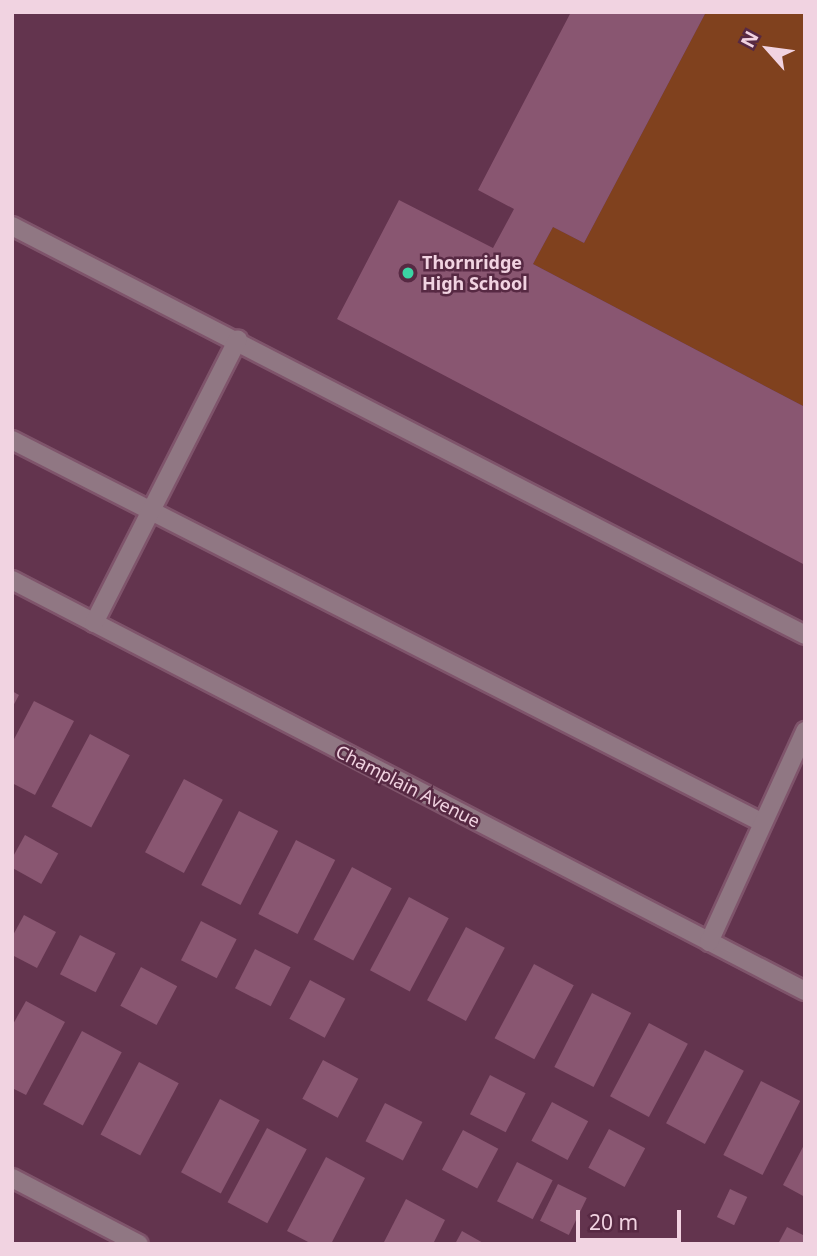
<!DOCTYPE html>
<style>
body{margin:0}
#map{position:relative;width:817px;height:1256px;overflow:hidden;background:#63344e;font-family:"Noto Sans",sans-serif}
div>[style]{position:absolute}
.green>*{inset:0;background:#80411e}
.building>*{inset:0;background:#895671;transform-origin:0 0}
.roads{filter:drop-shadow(2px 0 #7f546b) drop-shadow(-2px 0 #7f546b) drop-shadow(0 2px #7f546b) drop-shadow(0 -2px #7f546b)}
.minor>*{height:18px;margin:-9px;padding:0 9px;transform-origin:9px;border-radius:9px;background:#907783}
.dots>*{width:19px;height:19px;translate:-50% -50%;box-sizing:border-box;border:4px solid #572943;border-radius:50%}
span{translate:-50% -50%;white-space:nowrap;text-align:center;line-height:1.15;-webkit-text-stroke:5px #572943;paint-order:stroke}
.poi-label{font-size:18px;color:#f1d3e1;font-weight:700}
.left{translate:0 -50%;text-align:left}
.street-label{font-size:18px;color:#f1d3e1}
.frame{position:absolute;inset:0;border:14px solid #f1d3e1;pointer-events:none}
.north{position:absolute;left:733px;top:14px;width:70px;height:70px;-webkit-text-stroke:5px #572943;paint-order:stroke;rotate:298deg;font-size:19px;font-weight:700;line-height:28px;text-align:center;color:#f1d3e1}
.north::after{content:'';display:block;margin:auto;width:24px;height:32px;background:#f1d3e1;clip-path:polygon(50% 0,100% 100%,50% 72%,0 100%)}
.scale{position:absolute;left:576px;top:1210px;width:105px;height:32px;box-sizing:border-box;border:4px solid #f1d3e1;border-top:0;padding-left:9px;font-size:21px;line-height:24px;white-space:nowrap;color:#f1d3e1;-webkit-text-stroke:5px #572943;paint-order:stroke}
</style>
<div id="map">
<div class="green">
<div style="clip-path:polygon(706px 12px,805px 12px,805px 407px,533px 264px,553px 227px,584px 243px)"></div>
</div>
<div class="building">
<div style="clip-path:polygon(571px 12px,706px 12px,584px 243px,553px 227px,533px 264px,805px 407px,805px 565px,337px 319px,399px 200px,493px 248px,514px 209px,478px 190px)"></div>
<div style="clip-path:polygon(12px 691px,19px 695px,12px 708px)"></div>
<div style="clip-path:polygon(34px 701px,74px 721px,35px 795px,12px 783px,12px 743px)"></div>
<div style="left:90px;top:734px;width:45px;height:82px;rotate:28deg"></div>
<div style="left:184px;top:779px;width:44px;height:83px;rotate:28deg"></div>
<div style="left:239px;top:811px;width:44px;height:83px;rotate:27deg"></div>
<div style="left:25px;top:835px;width:38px;height:35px;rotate:29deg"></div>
<div style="left:296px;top:840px;width:44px;height:83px;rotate:27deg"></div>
<div style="left:352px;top:867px;width:45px;height:82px;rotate:28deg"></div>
<div style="left:409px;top:897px;width:45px;height:83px;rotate:28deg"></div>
<div style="clip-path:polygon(24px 915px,56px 932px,37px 968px,12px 955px,12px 937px)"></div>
<div style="left:201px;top:921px;width:40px;height:44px;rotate:27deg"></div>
<div style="left:466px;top:927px;width:44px;height:83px;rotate:28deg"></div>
<div style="left:80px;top:935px;width:40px;height:44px;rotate:27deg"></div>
<div style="left:255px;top:949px;width:40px;height:44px;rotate:27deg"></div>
<div style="left:534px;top:964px;width:45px;height:84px;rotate:28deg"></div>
<div style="left:141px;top:967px;width:41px;height:44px;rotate:28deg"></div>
<div style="left:310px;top:980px;width:40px;height:44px;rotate:28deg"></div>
<div style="left:592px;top:993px;width:44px;height:83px;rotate:27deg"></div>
<div style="clip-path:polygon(26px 1001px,65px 1022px,26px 1095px,12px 1088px,12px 1026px)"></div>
<div style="left:649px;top:1023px;width:44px;height:83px;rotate:28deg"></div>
<div style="left:82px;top:1031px;width:45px;height:83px;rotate:28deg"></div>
<div style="left:705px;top:1050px;width:44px;height:83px;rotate:28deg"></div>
<div style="left:323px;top:1060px;width:40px;height:44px;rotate:28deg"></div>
<div style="left:139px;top:1062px;width:45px;height:82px;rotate:28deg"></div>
<div style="left:490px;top:1075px;width:40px;height:44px;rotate:27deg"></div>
<div style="left:761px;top:1081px;width:44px;height:83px;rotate:27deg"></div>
<div style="left:220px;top:1099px;width:45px;height:83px;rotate:28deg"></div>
<div style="left:552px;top:1102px;width:41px;height:44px;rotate:28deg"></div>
<div style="left:385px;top:1103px;width:42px;height:43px;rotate:27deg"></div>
<div style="left:267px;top:1128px;width:45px;height:84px;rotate:28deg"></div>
<div style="left:609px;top:1129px;width:41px;height:44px;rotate:28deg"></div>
<div style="left:463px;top:1130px;width:40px;height:45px;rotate:28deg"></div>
<div style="clip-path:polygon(805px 1143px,805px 1197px,783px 1185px)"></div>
<div style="clip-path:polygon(326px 1157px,365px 1178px,331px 1244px,312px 1244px,287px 1231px)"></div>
<div style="left:517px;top:1162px;width:40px;height:44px;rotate:27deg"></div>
<div style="left:558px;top:1184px;width:32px;height:41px;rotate:26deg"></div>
<div style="left:730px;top:1189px;width:19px;height:31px;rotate:25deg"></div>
<div style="clip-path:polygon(406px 1199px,445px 1220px,433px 1244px,383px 1244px)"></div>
<div style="clip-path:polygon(787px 1227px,805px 1236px,805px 1244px,778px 1244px)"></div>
<div style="clip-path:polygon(462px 1231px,485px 1244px,455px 1244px)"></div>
</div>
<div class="roads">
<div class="minor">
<div style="left:12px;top:226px;width:892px;rotate:27.28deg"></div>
<div style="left:12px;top:440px;width:841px;rotate:27.02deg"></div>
<div style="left:12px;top:580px;width:893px;rotate:27.4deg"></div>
<div style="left:94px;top:623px;width:318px;rotate:-63.1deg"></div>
<div style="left:709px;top:942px;width:232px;rotate:-65.5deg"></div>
<div style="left:12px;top:1178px;width:143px;rotate:27.5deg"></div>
</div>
</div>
<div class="dots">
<div style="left:408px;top:273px;background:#3bd4a4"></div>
</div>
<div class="poi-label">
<span class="left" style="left:422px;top:273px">Thornridge<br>High School</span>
</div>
<div class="street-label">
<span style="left:408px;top:786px;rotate:27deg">Champlain Avenue</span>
</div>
<div class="frame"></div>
<div class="north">N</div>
<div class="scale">20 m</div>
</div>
